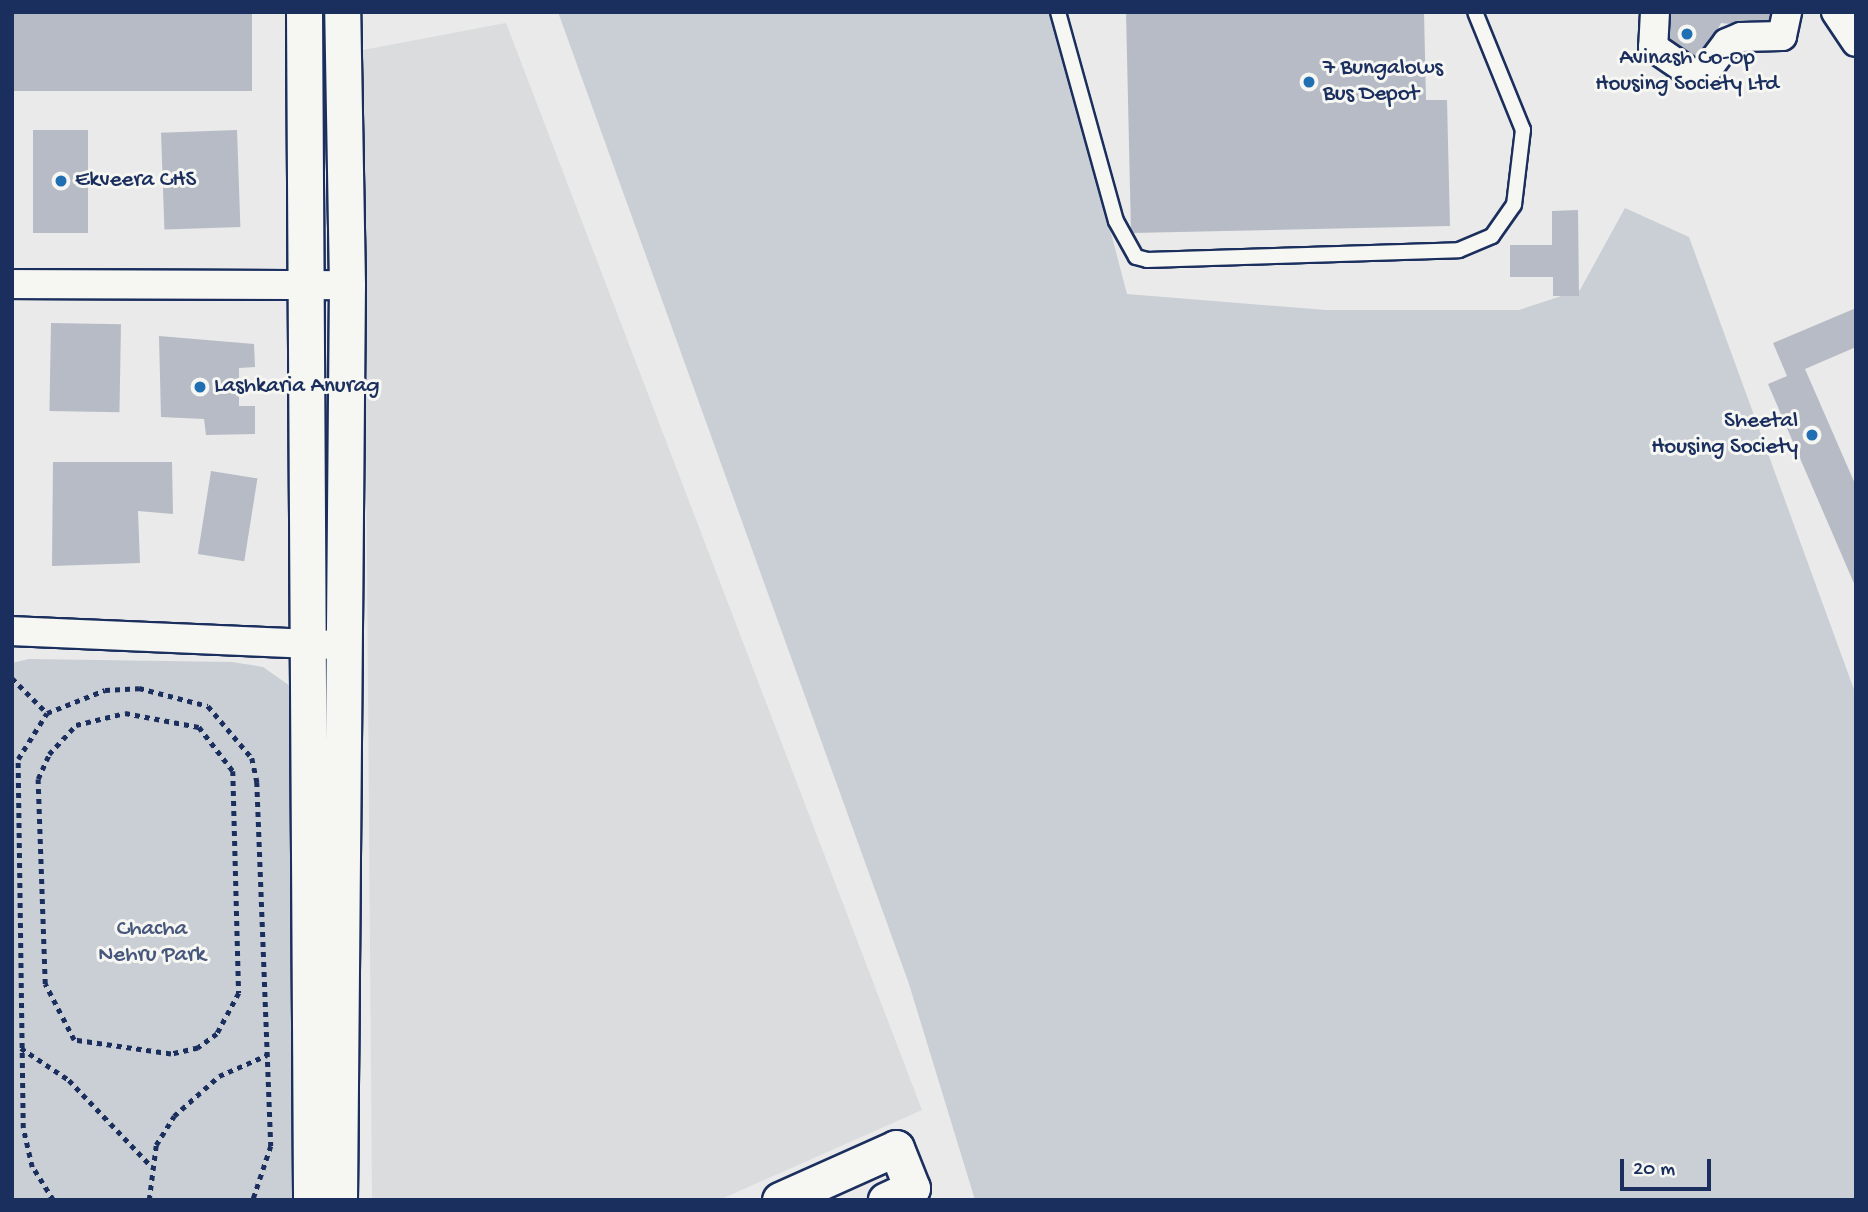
<!DOCTYPE html>
<style>
body{margin:0}
#map{position:relative;width:1868px;height:1212px;overflow:hidden;background:#e9eae9;font-family:"Gochi Hand",sans-serif}
div>[style]{position:absolute}
.built>*{inset:0;background:#dadcde}
.green>*{inset:0;background:#caced5}
.building>*{inset:0;background:#b6bbc6;transform-origin:0 0}
.path>*{height:4.5px;margin-top:-2.25px;transform-origin:0;background:repeating-linear-gradient(90deg,#1b2f5e 0 5px,transparent 0 10px)}
.roads{filter:drop-shadow(2px 0 #1b2f5e) drop-shadow(-2px 0 #1b2f5e) drop-shadow(0 2px #1b2f5e) drop-shadow(0 -2px #1b2f5e)}
.service>*{height:14px;margin:-7px;padding:0 7px;transform-origin:7px;border-radius:7px;background:#f6f6f2}
.minor>*{height:28px;margin:-14px;padding:0 14px;transform-origin:14px;border-radius:14px;background:#f6f6f2}
.tertiary>*{height:35px;margin:-17.5px;padding:0 17.5px;transform-origin:17.5px;border-radius:17.5px;background:#f6f6f2}
.dots>*{width:19px;height:19px;translate:-50% -50%;box-sizing:border-box;border:4px solid #f6f6f2;border-radius:50%}
span{translate:-50% -50%;white-space:nowrap;text-align:center;line-height:1.15;-webkit-text-stroke:6px #f6f6f2;paint-order:stroke}
.poi-label{font-size:23px;color:#1b2f5e}
.left{translate:0 -50%;text-align:left}
.right{translate:-100% -50%;text-align:right}
.park-label{font-size:23px;color:#47577c}
.frame{position:absolute;inset:0;border:14px solid #1b2f5e;pointer-events:none}
.scale{position:absolute;left:1620px;top:1159px;width:91px;height:32px;box-sizing:border-box;border:4px solid #1b2f5e;border-top:0;padding-left:9px;font-size:21px;line-height:24px;white-space:nowrap;color:#1b2f5e;-webkit-text-stroke:5px #f6f6f2;paint-order:stroke}
</style>
<div id="map">
<div class="built">
<div style="clip-path:polygon(506px 23px,922px 1110px,719px 1200px,372px 1200px,363px 50px)"></div>
</div>
<div class="green">
<div style="clip-path:polygon(558px 12px,1053px 12px,1127px 294px,1326px 310px,1519px 310px,1580px 290px,1625px 208px,1689px 237px,1856px 695px,1856px 1200px,975px 1200px,909px 984px)"></div>
<div style="clip-path:polygon(29px 659px,232px 662px,263px 667px,290px 686px,294px 1200px,12px 1200px,12px 663px)"></div>
</div>
<div class="building">
<div style="left:252px;top:12px;width:79px;height:240px;rotate:90deg"></div>
<div style="clip-path:polygon(1126px 12px,1424px 12px,1426px 100px,1447px 100px,1450px 226px,1131px 233px)"></div>
<div style="clip-path:polygon(1671px 12px,1771px 12px,1769px 28px,1721px 23px,1698px 67px,1656px 40px)"></div>
<div style="left:33px;top:130px;width:55px;height:103px"></div>
<div style="left:237px;top:130px;width:97px;height:76px;rotate:88deg"></div>
<div style="clip-path:polygon(1578px 210px,1579px 296px,1553px 296px,1553px 277px,1510px 277px,1510px 245px,1552px 245px,1552px 211px)"></div>
<div style="clip-path:polygon(1856px 308px,1856px 347px,1805px 369px,1856px 486px,1856px 588px,1768px 384px,1787px 376px,1773px 343px)"></div>
<div style="left:51px;top:323px;width:70px;height:88px;rotate:1deg"></div>
<div style="clip-path:polygon(159px 336px,254px 344px,255px 367px,239px 368px,239px 406px,255px 406px,255px 434px,206px 435px,204px 419px,161px 417px)"></div>
<div style="clip-path:polygon(53px 462px,172px 462px,173px 514px,138px 511px,140px 563px,52px 566px)"></div>
<div style="left:211px;top:471px;width:47px;height:84px;rotate:9deg"></div>
</div>
<div class="path">
<div style="left:12px;top:678px;width:49px;rotate:45deg"></div>
<div style="left:125px;top:713px;width:75px;rotate:10.7deg"></div>
<div style="left:199px;top:727px;width:56px;rotate:52.3deg"></div>
<div style="left:233px;top:771px;width:222px;rotate:88.5deg"></div>
<div style="left:239px;top:993px;width:47px;rotate:118.2deg"></div>
<div style="left:217px;top:1034px;width:24px;rotate:144deg"></div>
<div style="left:198px;top:1048px;width:28px;rotate:167deg"></div>
<div style="left:171px;top:1054px;width:98px;rotate:-171.8deg"></div>
<div style="left:74px;top:1040px;width:63px;rotate:-117.4deg"></div>
<div style="left:45px;top:984px;width:205px;rotate:-92deg"></div>
<div style="left:38px;top:779px;width:27px;rotate:-66deg"></div>
<div style="left:49px;top:754px;width:40px;rotate:-47deg"></div>
<div style="left:76px;top:725px;width:50px;rotate:-13.8deg"></div>
<div style="left:21px;top:1048px;width:58px;rotate:33.7deg"></div>
<div style="left:69px;top:1080px;width:120px;rotate:46.3deg"></div>
<div style="left:53px;top:1200px;width:39px;rotate:-122deg"></div>
<div style="left:32px;top:1167px;width:40px;rotate:-103deg"></div>
<div style="left:23px;top:1128px;width:369px;rotate:-90.8deg"></div>
<div style="left:18px;top:759px;width:54px;rotate:-57.8deg"></div>
<div style="left:47px;top:713px;width:62px;rotate:-21.6deg"></div>
<div style="left:105px;top:690px;width:34px;rotate:-3deg"></div>
<div style="left:139px;top:688px;width:71px;rotate:14.6deg"></div>
<div style="left:208px;top:706px;width:68px;rotate:49.8deg"></div>
<div style="left:252px;top:758px;width:25px;rotate:78deg"></div>
<div style="left:257px;top:782px;width:364px;rotate:87.8deg"></div>
<div style="left:271px;top:1146px;width:57px;rotate:108.4deg"></div>
<div style="left:149px;top:1200px;width:55px;rotate:-82.7deg"></div>
<div style="left:156px;top:1145px;width:34px;rotate:-58deg"></div>
<div style="left:174px;top:1116px;width:60px;rotate:-41.6deg"></div>
<div style="left:219px;top:1076px;width:52px;rotate:-23.6deg"></div>
</div>
<div class="roads">
<div class="service">
<div style="left:1058px;top:12px;width:217px;rotate:74.5deg"></div>
<div style="left:1116px;top:221px;width:41px;rotate:60.9deg"></div>
<div style="left:1136px;top:257px;width:11px;rotate:15deg"></div>
<div style="left:1147px;top:260px;width:312px;rotate:-1.8deg"></div>
<div style="left:1459px;top:250px;width:36px;rotate:-23deg"></div>
<div style="left:1492px;top:236px;width:38px;rotate:-55deg"></div>
<div style="left:1514px;top:205px;width:76px;rotate:-83.2deg"></div>
<div style="left:1523px;top:130px;width:127px;rotate:-112.1deg"></div>
</div>
<div class="minor">
<div style="left:1655px;top:12px;width:35px;rotate:93deg"></div>
<div style="left:1653px;top:47px;width:46px;rotate:34.4deg"></div>
<div style="left:1691px;top:73px;width:15px;rotate:-8deg"></div>
<div style="left:1706px;top:71px;width:35px;rotate:-53deg"></div>
<div style="left:1727px;top:43px;width:15px;rotate:-23deg"></div>
<div style="left:1741px;top:37px;width:41px;rotate:-1.4deg"></div>
<div style="left:1782px;top:36px;width:25px;rotate:-78deg"></div>
<div style="left:1836px;top:12px;width:36px;rotate:56deg"></div>
<div style="left:12px;top:284px;width:335px;rotate:0.2deg"></div>
<div style="left:12px;top:631px;width:315px;rotate:2.5deg"></div>
</div>
<div class="tertiary">
<div style="left:304px;top:12px;width:1188px;rotate:89.66deg"></div>
<div style="left:339px;top:1200px;width:915px;rotate:-89.5deg"></div>
<div style="left:347px;top:285px;width:273px;rotate:-91deg"></div>
<div style="left:780px;top:1200px;width:127px;rotate:-24.1deg"></div>
<div style="left:896px;top:1148px;width:43px;rotate:68.2deg"></div>
<div style="left:912px;top:1188px;width:29px;rotate:155deg"></div>
</div>
</div>
<div class="dots">
<div style="left:1687px;top:34px;background:#1f6fb2"></div>
<div style="left:1309px;top:82px;background:#1f6fb2"></div>
<div style="left:61px;top:181px;background:#1f6fb2"></div>
<div style="left:200px;top:387px;background:#1f6fb2"></div>
<div style="left:1812px;top:435px;background:#1f6fb2"></div>
</div>
<div class="poi-label">
<span style="left:1687px;top:72px">Avinash Co-Op<br>Housing Society Ltd</span>
<span class="left" style="left:1323px;top:82px">7 Bungalows<br>Bus Depot</span>
<span class="left" style="left:75px;top:181px">Ekveera CHS</span>
<span class="left" style="left:214px;top:387px">Lashkaria Anurag</span>
<span class="right" style="left:1798px;top:435px">Sheetal<br>Housing Society</span>
</div>
<div class="park-label">
<span style="left:152px;top:943px">Chacha<br>Nehru Park</span>
</div>
<div class="frame"></div>
<div class="scale">20 m</div>
</div>
